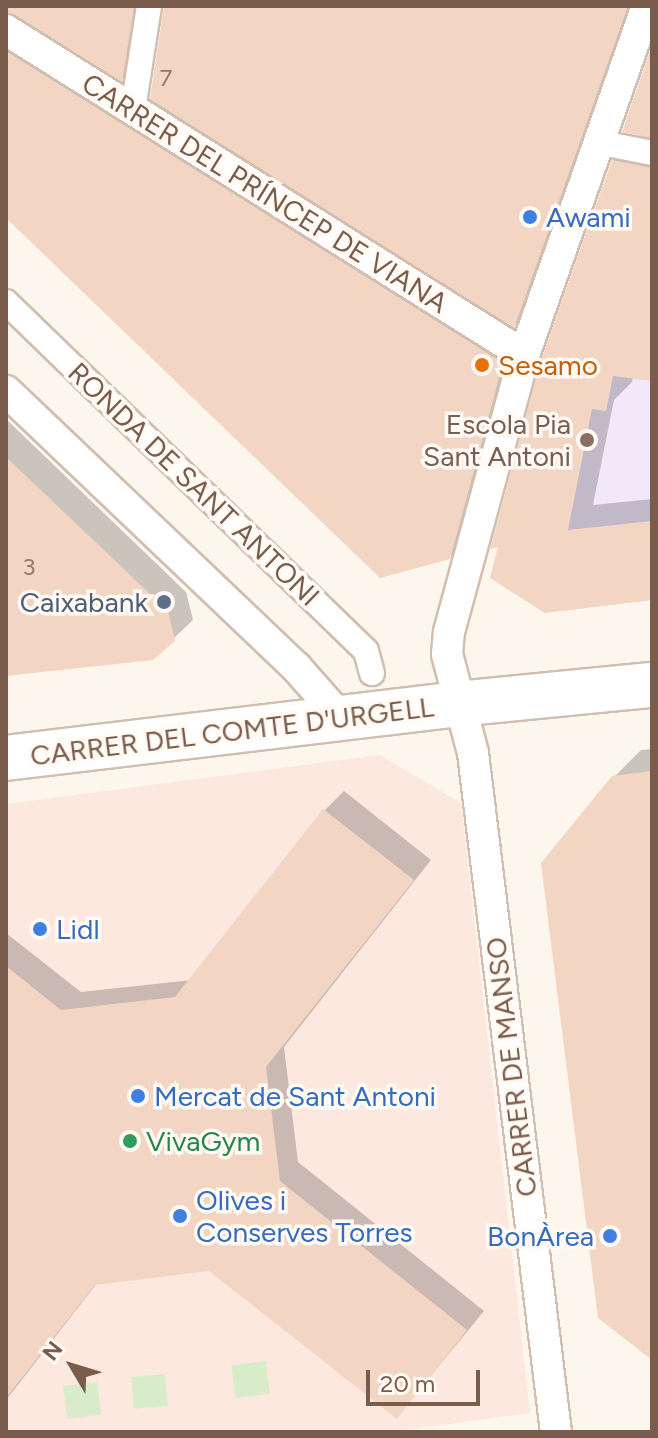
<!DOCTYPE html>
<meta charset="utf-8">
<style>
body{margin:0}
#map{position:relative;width:658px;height:1438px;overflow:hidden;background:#fdf6ec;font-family:Figtree,sans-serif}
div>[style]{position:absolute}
.commercial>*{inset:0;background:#fde8e0}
.education>*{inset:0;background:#f3e8fa}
.green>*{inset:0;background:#d8ecc9;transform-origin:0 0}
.shadow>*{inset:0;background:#0003}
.building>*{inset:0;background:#f3d5c3}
.roads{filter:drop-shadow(2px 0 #d1beb0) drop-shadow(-2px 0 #d1beb0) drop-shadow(0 2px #d1beb0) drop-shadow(0 -2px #d1beb0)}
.pedestrian>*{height:24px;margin:-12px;padding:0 12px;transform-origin:12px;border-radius:12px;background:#fff}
.minor>*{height:30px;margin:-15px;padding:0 15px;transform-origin:15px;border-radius:15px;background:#fff}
.secondary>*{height:44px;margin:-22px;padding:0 22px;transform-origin:22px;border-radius:22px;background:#fff}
.dots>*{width:22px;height:22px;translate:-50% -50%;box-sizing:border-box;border:4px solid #fffaf3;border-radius:50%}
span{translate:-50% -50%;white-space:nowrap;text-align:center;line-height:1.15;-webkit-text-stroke:7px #fffaf3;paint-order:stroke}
.number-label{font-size:24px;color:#987a6a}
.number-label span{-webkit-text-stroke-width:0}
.street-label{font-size:28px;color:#7a5c4d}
.shop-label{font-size:28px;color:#366cbe}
.left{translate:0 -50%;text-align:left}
.right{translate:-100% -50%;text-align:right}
.food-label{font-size:28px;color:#c56008}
.education-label{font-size:28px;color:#785e54}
.service-label{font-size:28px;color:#4e5e75}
.leisure-label{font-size:28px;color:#27864d}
.frame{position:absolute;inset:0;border:8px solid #7a5c4d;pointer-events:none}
.north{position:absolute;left:32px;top:1326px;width:80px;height:80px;-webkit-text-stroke:6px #fffaf3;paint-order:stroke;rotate:308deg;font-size:22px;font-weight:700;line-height:32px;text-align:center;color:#7a5c4d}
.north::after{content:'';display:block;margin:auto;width:28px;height:36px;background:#7a5c4d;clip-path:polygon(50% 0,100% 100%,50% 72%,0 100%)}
.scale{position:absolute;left:366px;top:1370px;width:114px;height:36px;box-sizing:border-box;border:4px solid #7a5c4d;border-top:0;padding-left:10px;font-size:24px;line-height:28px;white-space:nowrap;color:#7a5c4d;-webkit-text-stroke:6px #fffaf3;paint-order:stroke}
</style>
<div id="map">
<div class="commercial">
<div style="clip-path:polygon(380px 755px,461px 803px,530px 1413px,388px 1432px,6px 1432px,6px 804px)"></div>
</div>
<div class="education">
<div style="clip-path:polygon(557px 312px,594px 318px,652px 340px,652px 600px,545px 613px,490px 578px,531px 402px)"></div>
</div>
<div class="green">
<div style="left:266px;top:1361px;width:33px;height:35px;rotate:83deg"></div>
<div style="left:165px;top:1374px;width:32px;height:34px;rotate:85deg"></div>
<div style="left:97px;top:1382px;width:33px;height:34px;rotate:83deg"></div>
</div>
<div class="shadow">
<div style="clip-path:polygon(6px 6px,155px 6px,148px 53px,121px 80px,152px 100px,165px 6px,644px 6px,540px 299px,513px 327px,528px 336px,476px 531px,449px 558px,6px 215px)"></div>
<div style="clip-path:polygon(652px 52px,652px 379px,633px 377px,632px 382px,614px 400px,593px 505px,652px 499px,652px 598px,546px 611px,613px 161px,641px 134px)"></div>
<div style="clip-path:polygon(6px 419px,186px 592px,193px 620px,173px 639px,6px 674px)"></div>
<div style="clip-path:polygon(652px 749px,652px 1358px,614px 777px,641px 750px)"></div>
<div style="clip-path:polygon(344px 791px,431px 860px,284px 1047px,298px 1162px,484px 1311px,397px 1417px,209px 1269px,98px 1282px,6px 1400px,6px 933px,81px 992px,192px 980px,325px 810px)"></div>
</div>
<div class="building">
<div style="clip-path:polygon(6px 6px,134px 6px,122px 82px,6px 12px)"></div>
<div style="clip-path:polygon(164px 6px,628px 6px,514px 328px,150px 99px)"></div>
<div style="clip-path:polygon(652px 46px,652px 138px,622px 132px)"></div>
<div style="clip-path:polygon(6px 51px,503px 363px,450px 559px,380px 578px,6px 218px)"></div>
<div style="clip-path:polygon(612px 160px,652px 168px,652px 381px,613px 376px,606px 411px,592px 409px,568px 530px,652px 521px,652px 600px,545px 613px,490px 578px,498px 547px,490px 549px,541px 360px)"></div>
<div style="clip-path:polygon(6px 457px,168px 611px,175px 641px,153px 660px,6px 676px)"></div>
<div style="clip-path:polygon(652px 771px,652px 1360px,598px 1318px,541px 863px,612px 776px)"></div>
<div style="clip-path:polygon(323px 809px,414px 880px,266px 1067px,280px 1181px,467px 1330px,397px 1419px,209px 1271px,95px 1285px,6px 1398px,6px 966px,61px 1010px,175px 997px)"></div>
</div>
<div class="roads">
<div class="pedestrian">
<div style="left:134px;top:103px;width:98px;rotate:-81.2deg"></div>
<div style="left:597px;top:142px;width:56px;rotate:11.3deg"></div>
<div style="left:6px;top:302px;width:501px;rotate:44.11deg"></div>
<div style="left:366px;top:651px;width:23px;rotate:75deg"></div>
</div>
<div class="minor">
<div style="left:6px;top:30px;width:612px;rotate:32.1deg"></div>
<div style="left:6px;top:391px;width:400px;rotate:43.6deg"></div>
<div style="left:296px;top:667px;width:68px;rotate:48.6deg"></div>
<div style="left:556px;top:1432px;width:684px;rotate:-96.97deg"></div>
<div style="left:473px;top:753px;width:102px;rotate:-104.7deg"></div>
<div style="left:447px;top:654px;width:22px;rotate:-85deg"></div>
<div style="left:449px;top:632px;width:287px;rotate:-74.8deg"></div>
<div style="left:524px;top:355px;width:370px;rotate:-70.6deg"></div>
</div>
<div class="secondary">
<div style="left:6px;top:758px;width:454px;rotate:-6.8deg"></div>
<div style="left:457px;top:704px;width:196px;rotate:-5.6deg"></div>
</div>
</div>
<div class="dots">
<div style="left:530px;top:217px;background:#3f7fe0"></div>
<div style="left:482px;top:365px;background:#e8710a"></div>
<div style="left:587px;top:440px;background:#8d6e63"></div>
<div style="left:164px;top:602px;background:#5c6f8a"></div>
<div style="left:40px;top:929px;background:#3f7fe0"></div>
<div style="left:138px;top:1096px;background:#3f7fe0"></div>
<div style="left:130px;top:1141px;background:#2e9e5b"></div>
<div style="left:180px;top:1216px;background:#3f7fe0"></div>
<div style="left:610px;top:1236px;background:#3f7fe0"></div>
</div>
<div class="number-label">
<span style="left:166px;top:78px">7</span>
<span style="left:29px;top:567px">3</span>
</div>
<div class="street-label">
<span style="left:265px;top:193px;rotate:32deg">CARRER DEL PRÍNCEP DE VIANA</span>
<span style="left:194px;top:484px;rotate:44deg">RONDA DE SANT ANTONI</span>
<span style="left:232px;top:731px;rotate:-7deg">CARRER DEL COMTE D'URGELL</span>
<span style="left:511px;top:1067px;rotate:-97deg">CARRER DE MANSO</span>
</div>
<div class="shop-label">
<span class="left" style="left:546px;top:217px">Awami</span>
<span class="left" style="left:56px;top:929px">Lidl</span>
<span class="left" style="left:154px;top:1096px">Mercat de Sant Antoni</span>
<span class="left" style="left:196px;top:1216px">Olives i<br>Conserves Torres</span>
<span class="right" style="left:594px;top:1236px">BonÀrea</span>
</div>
<div class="food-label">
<span class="left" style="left:498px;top:365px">Sesamo</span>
</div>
<div class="education-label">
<span class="right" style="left:571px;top:440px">Escola Pia<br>Sant Antoni</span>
</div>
<div class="service-label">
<span class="right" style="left:148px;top:602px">Caixabank</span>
</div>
<div class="leisure-label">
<span class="left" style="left:146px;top:1141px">VivaGym</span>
</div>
<div class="frame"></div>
<div class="north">N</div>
<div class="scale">20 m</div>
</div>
